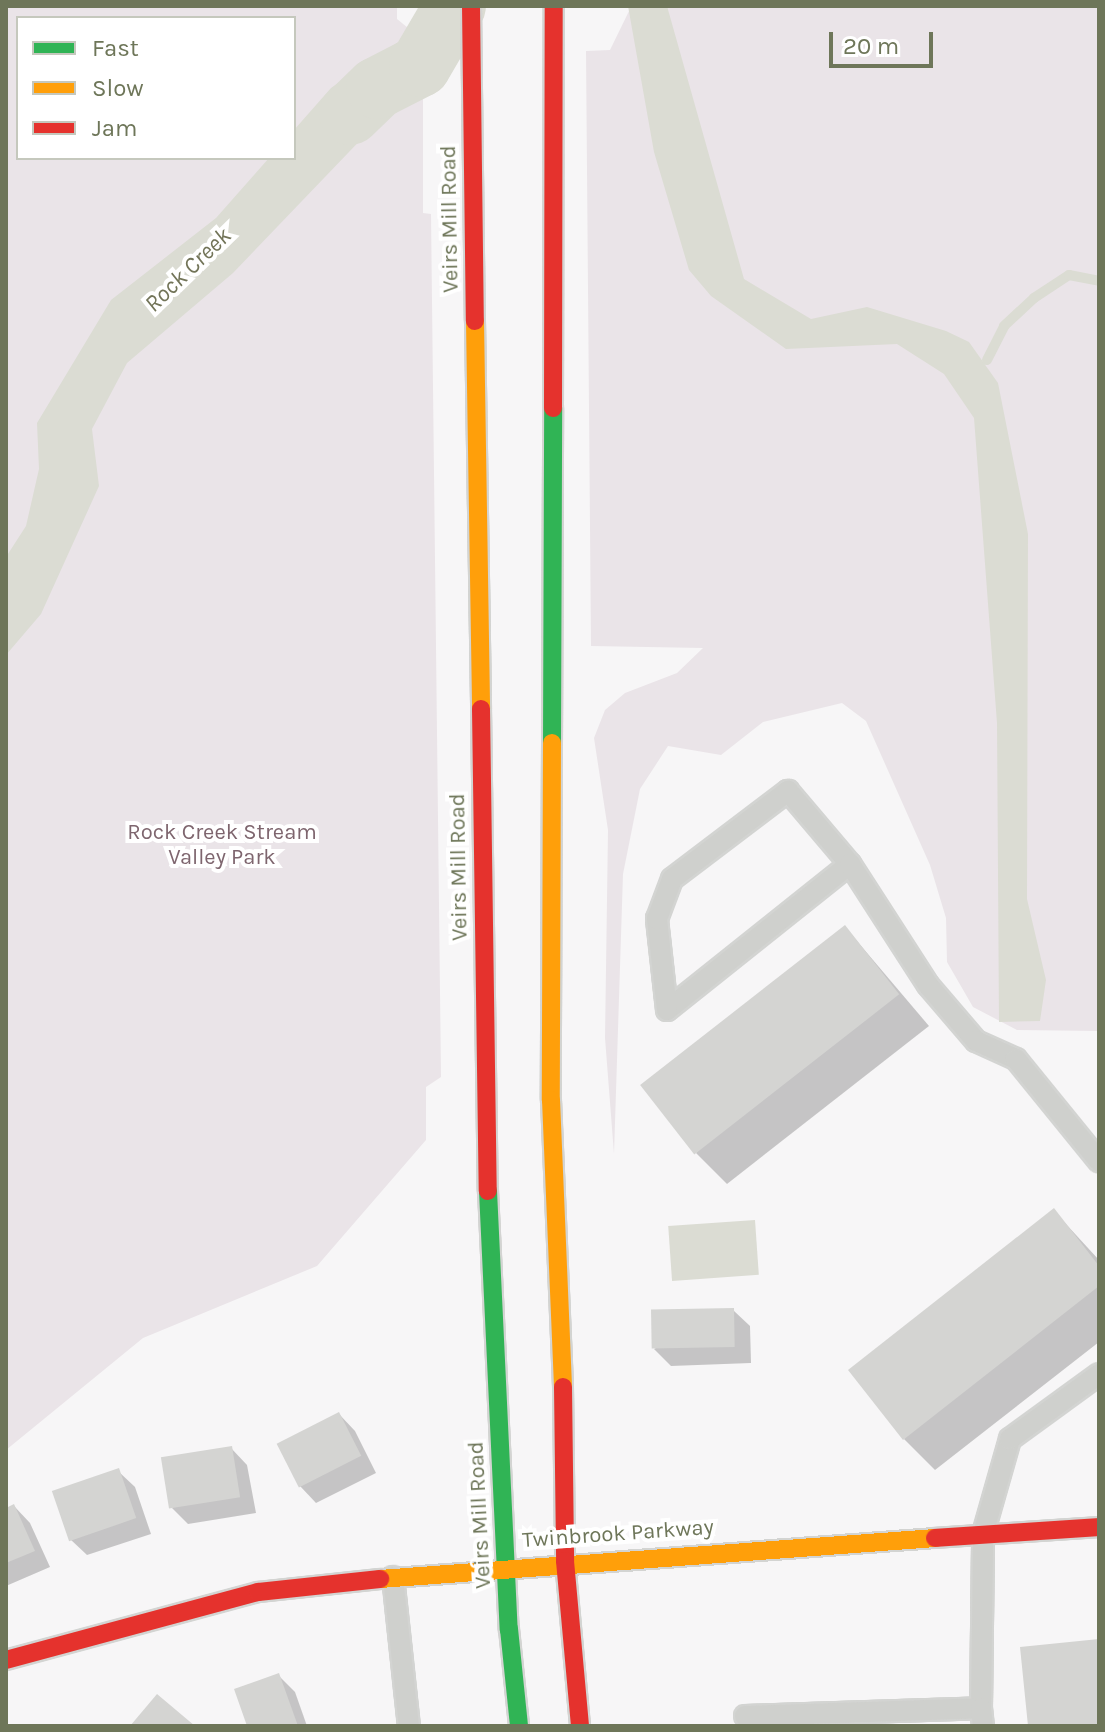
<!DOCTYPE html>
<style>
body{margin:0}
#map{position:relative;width:1105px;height:1732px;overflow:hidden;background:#f7f6f7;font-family:Karla,sans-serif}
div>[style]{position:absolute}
.green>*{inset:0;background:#eae4e8}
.water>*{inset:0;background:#dbdcd3;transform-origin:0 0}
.shadow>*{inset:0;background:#0003}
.stream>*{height:10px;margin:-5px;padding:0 5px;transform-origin:5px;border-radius:5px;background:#dbdcd3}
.river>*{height:62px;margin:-31px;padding:0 31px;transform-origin:31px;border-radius:31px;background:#dbdcd3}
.building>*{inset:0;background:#d4d4d2;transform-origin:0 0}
.roads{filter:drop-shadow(2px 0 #d3d4d2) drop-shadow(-2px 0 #d3d4d2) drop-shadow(0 2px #d3d4d2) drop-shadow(0 -2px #d3d4d2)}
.lane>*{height:20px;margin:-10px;padding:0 10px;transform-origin:10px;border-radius:10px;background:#cfd0cd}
.fast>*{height:18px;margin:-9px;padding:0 9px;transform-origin:9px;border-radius:9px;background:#30b455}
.slow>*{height:18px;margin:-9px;padding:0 9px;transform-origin:9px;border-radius:9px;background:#ff9f0a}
.jam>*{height:18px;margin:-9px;padding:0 9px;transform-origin:9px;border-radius:9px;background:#e5322d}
span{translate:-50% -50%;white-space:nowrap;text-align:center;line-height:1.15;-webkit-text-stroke:8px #fff;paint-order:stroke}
.street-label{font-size:22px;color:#6e7659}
.park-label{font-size:22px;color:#7e656e}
.water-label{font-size:24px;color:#727458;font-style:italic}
.frame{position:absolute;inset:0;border:8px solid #6e7659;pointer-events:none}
.legend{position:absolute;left:16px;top:16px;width:280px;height:144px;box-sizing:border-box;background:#fff;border:2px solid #c5c8bd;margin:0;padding:10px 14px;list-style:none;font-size:24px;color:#6e7659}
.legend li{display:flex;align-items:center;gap:16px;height:40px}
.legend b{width:40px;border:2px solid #c5c8bd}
.scale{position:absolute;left:829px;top:32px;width:104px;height:36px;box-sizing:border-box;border:4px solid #6e7659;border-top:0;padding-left:10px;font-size:24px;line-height:28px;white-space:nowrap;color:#6e7659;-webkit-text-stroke:6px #fff;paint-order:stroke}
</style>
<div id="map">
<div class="green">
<div style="clip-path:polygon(evenodd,6px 6px,397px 6px,397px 19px,413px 32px,397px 43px,399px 108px,423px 90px,423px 213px,431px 214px,441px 1077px,426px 1087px,426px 1140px,317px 1266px,143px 1338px,6px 1450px,6px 6px,18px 18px,294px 18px,294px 158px,18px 158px,18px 18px)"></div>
<div style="clip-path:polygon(650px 6px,1099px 6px,1099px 1031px,1017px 1030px,973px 1007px,947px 962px,946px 918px,930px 865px,866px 721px,842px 703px,763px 722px,721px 755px,668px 746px,640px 789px,623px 874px,614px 1154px,605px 1038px,608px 830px,594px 738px,605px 710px,625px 693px,677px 673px,703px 648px,591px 646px,586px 51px,610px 50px,630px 9px,637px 49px)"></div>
</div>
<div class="water">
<div style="clip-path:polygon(628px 6px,667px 6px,744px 279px,811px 319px,867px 307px,946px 331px,969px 342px,998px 383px,1028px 534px,1027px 899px,1046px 980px,1040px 1021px,999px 1022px,997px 723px,974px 418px,944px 374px,897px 344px,786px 349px,711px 296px,689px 270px,654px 152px)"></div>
<div style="clip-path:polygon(413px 32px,423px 90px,372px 128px,233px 273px,127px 363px,92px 429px,99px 486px,41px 614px,6px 655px,6px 557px,26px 526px,39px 469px,37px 423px,111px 300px,216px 218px,269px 158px,294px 158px,294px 130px,331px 88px)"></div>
<div style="left:755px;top:1220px;width:55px;height:87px;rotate:86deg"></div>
</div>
<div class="shadow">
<div style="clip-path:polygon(845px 927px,929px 1026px,727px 1184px,696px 1153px)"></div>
<div style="clip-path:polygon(1054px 1211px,1099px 1260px,1099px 1342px,935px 1470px,904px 1439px)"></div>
<div style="clip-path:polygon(733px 1310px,750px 1326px,751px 1363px,671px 1366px,654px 1349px)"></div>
<div style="clip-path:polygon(339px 1414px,355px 1431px,376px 1473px,316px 1503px,300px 1486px)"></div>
<div style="clip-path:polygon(231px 1448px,247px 1465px,256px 1513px,188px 1524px,172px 1508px)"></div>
<div style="clip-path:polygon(118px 1471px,135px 1487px,151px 1534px,87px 1555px,70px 1539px)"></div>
<div style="clip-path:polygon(14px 1506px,30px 1523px,50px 1567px,6px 1586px,6px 1510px)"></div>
<div style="clip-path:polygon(279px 1676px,295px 1692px,307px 1726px,249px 1726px)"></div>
</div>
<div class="stream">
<div style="left:987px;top:360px;width:38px;rotate:-63deg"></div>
<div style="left:1004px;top:326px;width:41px;rotate:-43deg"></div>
<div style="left:1034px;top:298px;width:42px;rotate:-33.3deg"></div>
<div style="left:1069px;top:275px;width:31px;rotate:11deg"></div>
</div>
<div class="river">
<div style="left:350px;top:114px;width:37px;rotate:-44deg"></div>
<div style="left:377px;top:88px;width:48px;rotate:-27.1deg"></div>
<div style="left:420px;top:66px;width:69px;rotate:-59.7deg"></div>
</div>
<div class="building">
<div style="left:845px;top:925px;width:88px;height:260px;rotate:52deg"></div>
<div style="clip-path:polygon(1054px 1208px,1099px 1266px,1099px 1286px,903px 1440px,848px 1370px)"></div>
<div style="left:734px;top:1308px;width:39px;height:83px;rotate:89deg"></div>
<div style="left:339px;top:1412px;width:49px;height:70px;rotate:63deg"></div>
<div style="left:232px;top:1446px;width:52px;height:72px;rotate:81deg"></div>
<div style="left:119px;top:1468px;width:53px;height:71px;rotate:71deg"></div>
<div style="clip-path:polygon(14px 1504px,35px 1551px,6px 1563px,6px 1508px)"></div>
<div style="clip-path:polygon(1099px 1639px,1099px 1726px,1028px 1726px,1020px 1647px)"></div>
<div style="clip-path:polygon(279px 1673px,298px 1726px,247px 1726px,234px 1689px)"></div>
<div style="clip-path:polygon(157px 1694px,195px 1726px,130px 1726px)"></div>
</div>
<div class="roads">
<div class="lane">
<div style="left:850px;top:864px;width:234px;rotate:141.4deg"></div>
<div style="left:667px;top:1010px;width:92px;rotate:-96.3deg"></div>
<div style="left:657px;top:919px;width:43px;rotate:-69.4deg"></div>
<div style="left:672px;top:879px;width:146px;rotate:-37.2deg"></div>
<div style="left:788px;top:791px;width:96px;rotate:49.7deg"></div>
<div style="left:850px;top:864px;width:144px;rotate:57.2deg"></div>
<div style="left:928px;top:985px;width:74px;rotate:49.4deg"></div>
<div style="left:976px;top:1041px;width:44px;rotate:24.2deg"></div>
<div style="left:1016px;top:1059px;width:132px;rotate:50.9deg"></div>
<div style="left:393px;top:1577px;width:150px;rotate:83.9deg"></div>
<div style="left:981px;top:1708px;width:174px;rotate:-89.3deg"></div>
<div style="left:983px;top:1534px;width:99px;rotate:-74.1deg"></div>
<div style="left:1010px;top:1439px;width:110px;rotate:-36.1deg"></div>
<div style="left:745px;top:1716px;width:236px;rotate:-1.9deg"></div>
<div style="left:981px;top:1708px;width:18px;rotate:84deg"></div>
</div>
<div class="fast">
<div style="left:552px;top:743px;width:335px;rotate:-89.8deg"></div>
<div style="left:488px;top:1191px;width:439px;rotate:87.3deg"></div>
<div style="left:509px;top:1629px;width:98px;rotate:84.1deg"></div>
</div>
<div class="slow">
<div style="left:475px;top:321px;width:388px;rotate:89.1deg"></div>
<div style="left:552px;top:743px;width:357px;rotate:90.2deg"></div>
<div style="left:551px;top:1100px;width:287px;rotate:87.6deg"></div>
<div style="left:380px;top:1579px;width:557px;rotate:-4.22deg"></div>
</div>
<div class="jam">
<div style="left:471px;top:6px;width:315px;rotate:89.3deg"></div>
<div style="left:553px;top:408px;width:402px;rotate:-89.9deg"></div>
<div style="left:481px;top:709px;width:482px;rotate:89.2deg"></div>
<div style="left:563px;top:1387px;width:174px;rotate:89.3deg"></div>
<div style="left:565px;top:1561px;width:166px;rotate:84.8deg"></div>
<div style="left:935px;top:1538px;width:164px;rotate:-3.8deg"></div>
<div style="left:6px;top:1660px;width:261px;rotate:-15.1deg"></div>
<div style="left:258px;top:1592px;width:123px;rotate:-6.1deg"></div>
</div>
</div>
<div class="street-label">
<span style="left:450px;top:219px;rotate:-91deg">Veirs Mill Road</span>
<span style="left:459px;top:867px;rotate:-91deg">Veirs Mill Road</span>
<span style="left:480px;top:1515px;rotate:-93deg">Veirs Mill Road</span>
<span style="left:618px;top:1534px;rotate:-4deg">Twinbrook Parkway</span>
</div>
<div class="park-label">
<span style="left:222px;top:845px">Rock Creek Stream<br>Valley Park</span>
</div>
<div class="water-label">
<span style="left:188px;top:270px;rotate:-44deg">Rock Creek</span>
</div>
<div class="frame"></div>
<ul class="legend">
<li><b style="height:10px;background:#30b455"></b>Fast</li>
<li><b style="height:10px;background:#ff9f0a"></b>Slow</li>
<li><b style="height:10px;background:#e5322d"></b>Jam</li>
</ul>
<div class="scale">20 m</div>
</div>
